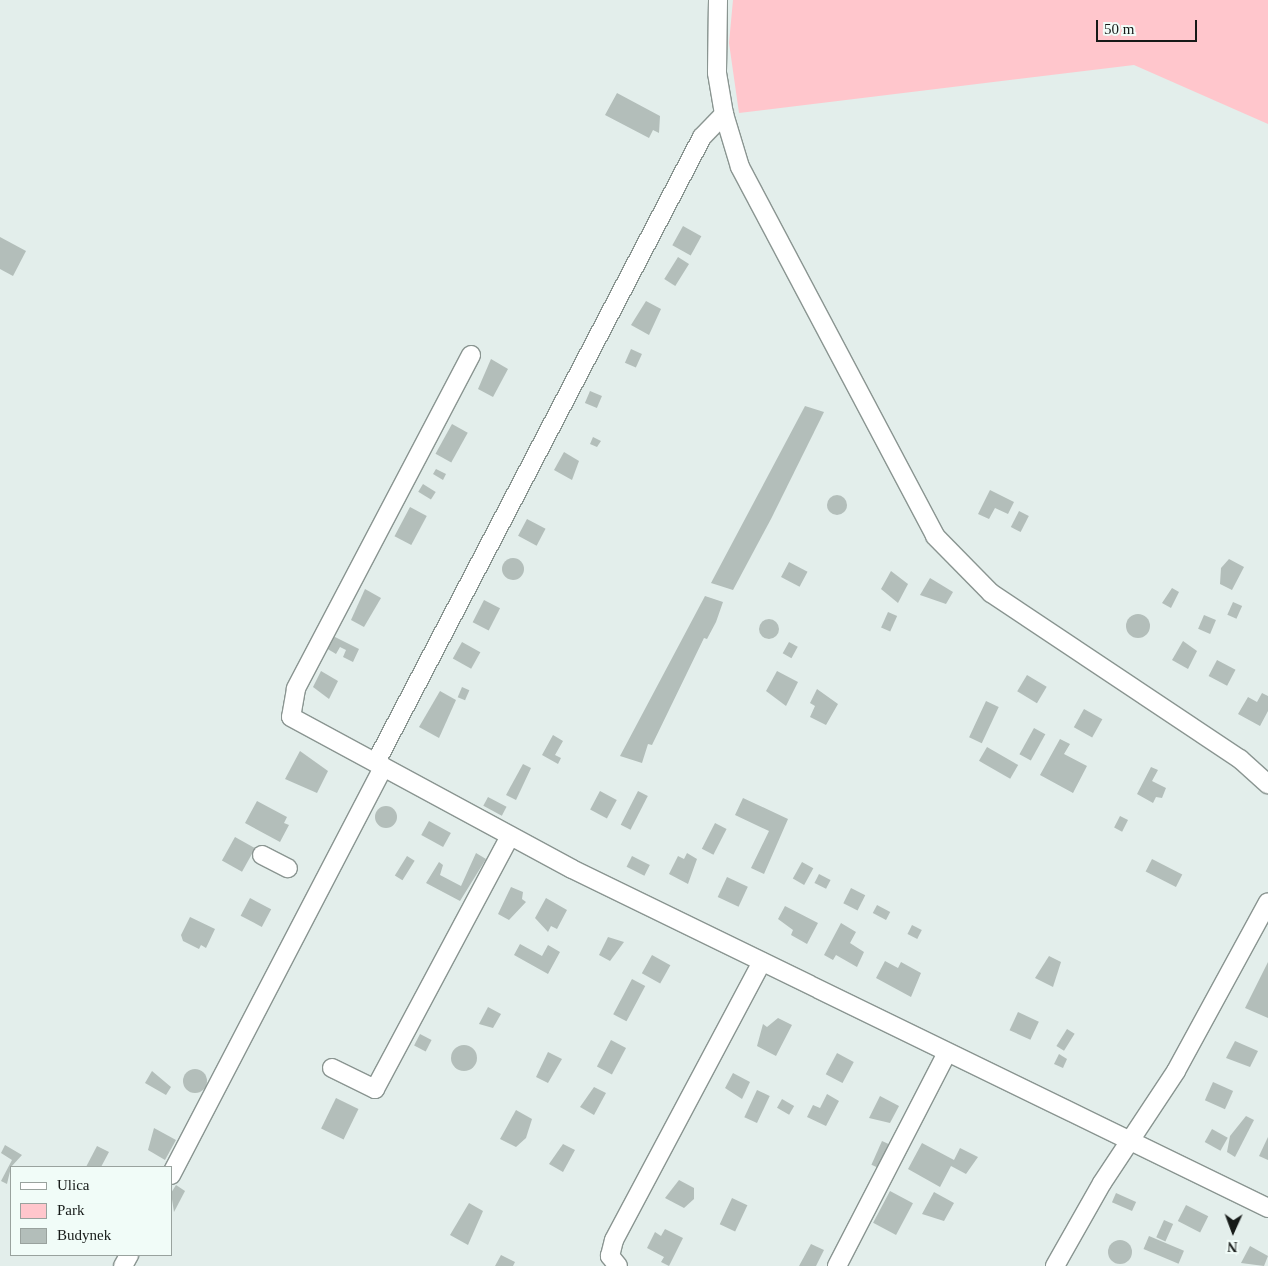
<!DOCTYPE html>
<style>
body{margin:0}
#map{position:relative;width:1268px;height:1266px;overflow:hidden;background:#e3eeeb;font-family:"Times New Roman",serif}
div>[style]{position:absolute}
.green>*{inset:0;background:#ffc6cc}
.building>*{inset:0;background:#b3beba;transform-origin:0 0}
.round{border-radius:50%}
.roads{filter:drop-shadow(1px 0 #8a9591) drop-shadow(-1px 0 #8a9591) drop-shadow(0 1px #8a9591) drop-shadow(0 -1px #8a9591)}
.minor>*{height:18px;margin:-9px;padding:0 9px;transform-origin:9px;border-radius:9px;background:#fff}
span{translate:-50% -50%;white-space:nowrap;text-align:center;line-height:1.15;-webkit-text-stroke:5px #f1fcf8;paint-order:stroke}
.legend{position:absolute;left:10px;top:1166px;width:162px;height:90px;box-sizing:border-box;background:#f1fcf8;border:1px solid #99a29e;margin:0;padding:6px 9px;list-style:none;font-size:15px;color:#161a18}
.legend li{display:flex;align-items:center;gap:10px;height:25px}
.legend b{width:25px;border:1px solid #99a29e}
.north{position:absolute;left:1208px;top:1206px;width:50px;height:50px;-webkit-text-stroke:4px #f1fcf8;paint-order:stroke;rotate:182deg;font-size:14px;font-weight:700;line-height:20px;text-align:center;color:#161a18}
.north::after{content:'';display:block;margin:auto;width:18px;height:22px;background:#161a18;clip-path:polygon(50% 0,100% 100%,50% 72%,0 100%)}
.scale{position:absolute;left:1096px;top:20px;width:101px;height:22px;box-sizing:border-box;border:2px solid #161a18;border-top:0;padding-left:6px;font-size:15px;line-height:18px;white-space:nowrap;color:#161a18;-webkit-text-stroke:4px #f1fcf8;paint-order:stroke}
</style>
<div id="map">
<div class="green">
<div style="clip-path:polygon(733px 0,1268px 0,1268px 124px,1134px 65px,739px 113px,729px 43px)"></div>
</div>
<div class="building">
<div style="clip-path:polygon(617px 93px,660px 116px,659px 133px,653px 130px,649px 138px,605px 115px)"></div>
<div style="left:683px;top:226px;width:21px;height:22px;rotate:29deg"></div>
<div style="clip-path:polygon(0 237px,26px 251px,13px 276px,0 269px)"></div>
<div style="left:678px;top:257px;width:13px;height:26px;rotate:32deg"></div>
<div style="clip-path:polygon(646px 301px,661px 309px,649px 335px,631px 325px)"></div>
<div style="left:631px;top:349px;width:12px;height:15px;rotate:24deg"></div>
<div style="clip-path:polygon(491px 359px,508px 369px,493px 397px,478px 389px)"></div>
<div style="left:590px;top:391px;width:13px;height:13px;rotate:23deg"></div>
<div style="clip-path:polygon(805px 406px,824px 412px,771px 519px,733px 590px,711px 583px)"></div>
<div style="left:452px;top:424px;width:18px;height:34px;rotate:29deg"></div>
<div style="clip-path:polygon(593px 437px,601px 441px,597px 447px,590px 444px)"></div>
<div style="clip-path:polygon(564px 452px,579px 461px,572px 480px,554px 470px)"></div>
<div style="clip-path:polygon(436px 469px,446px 474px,443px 480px,433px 474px)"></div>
<div style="left:423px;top:484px;width:15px;height:9px;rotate:32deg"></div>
<div style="clip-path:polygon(990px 490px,1014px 502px,1008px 514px,995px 508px,989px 519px,978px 514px)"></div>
<div class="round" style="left:827px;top:495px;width:20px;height:20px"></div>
<div style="left:410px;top:507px;width:19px;height:33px;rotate:28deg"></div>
<div style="left:1019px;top:511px;width:11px;height:18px;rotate:27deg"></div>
<div style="left:527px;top:519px;width:21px;height:19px;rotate:28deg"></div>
<div class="round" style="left:502px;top:558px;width:22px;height:22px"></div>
<div style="clip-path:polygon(1229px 559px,1244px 567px,1232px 590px,1220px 584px,1221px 568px)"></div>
<div style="left:789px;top:562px;width:21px;height:17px;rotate:28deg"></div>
<div style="clip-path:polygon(891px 571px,908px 584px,898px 603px,881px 589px)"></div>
<div style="clip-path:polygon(930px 578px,953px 592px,946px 604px,920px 595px)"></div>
<div style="clip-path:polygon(1172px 588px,1179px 592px,1171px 608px,1162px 603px)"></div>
<div style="clip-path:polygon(365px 589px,381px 598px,364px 627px,351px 620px)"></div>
<div style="clip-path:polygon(705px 596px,723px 602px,716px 622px,707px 639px,704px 638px,652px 745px,648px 744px,642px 763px,620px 756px)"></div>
<div style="left:484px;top:600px;width:18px;height:25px;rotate:27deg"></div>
<div style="left:1233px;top:602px;width:10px;height:14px;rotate:24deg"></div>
<div style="left:888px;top:612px;width:10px;height:17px;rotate:24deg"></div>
<div class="round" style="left:1126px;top:614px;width:24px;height:24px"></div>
<div style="left:1204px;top:615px;width:13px;height:15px;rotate:23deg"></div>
<div class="round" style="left:759px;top:619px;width:20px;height:20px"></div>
<div style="clip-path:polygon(333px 636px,359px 649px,353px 662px,343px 657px,346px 650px,340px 647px,336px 654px,326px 648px)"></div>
<div style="clip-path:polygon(1183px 641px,1197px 651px,1188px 669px,1172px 660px)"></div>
<div style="left:462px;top:642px;width:21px;height:19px;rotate:29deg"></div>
<div style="left:789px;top:642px;width:10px;height:13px;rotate:29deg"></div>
<div style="left:1217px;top:660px;width:21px;height:18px;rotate:28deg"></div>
<div style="clip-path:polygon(321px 671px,338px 681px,329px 699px,313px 687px)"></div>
<div style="clip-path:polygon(777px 671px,798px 682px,786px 706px,766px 691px)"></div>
<div style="left:1027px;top:675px;width:23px;height:19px;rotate:31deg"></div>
<div style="left:462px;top:687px;width:8px;height:11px;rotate:23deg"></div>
<div style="clip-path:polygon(817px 689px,838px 704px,826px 725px,810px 717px,815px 706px,810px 703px)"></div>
<div style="clip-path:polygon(440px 691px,456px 700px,439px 738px,419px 727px)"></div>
<div style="clip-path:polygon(1262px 693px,1268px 696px,1268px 711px,1260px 726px,1238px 714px,1248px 697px,1257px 702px)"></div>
<div style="left:986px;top:701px;width:14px;height:40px;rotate:25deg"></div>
<div style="left:1084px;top:709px;width:21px;height:21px;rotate:29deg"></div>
<div style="left:1034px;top:728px;width:13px;height:30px;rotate:29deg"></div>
<div style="clip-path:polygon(553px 735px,563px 741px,555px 755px,561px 758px,558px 764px,542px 755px)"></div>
<div style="clip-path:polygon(1060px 739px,1070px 744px,1064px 754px,1087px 766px,1073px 793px,1040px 775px)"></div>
<div style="left:987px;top:747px;width:36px;height:16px;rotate:30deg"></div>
<div style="clip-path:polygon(300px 751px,328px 771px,317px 793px,285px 779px)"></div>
<div style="clip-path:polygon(523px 764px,531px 768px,516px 800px,506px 795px)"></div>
<div style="clip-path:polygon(1151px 767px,1158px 770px,1152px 781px,1166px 788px,1162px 798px,1156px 797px,1153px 803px,1137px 794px)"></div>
<div style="left:600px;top:791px;width:19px;height:21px;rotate:28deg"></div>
<div style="left:638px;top:791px;width:11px;height:38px;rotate:27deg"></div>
<div style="left:488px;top:797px;width:21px;height:10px;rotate:28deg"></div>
<div style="clip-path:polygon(743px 798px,788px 819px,764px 874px,751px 868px,769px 831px,735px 815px)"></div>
<div style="clip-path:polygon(257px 801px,287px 817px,284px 823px,289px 825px,280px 842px,245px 823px)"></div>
<div class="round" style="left:375px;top:806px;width:22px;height:22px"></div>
<div style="left:1120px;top:816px;width:9px;height:13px;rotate:27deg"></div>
<div style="left:429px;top:821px;width:25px;height:16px;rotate:29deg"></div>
<div style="left:715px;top:823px;width:13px;height:29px;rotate:27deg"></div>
<div style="left:235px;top:837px;width:23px;height:27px;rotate:29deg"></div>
<div style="clip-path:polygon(476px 853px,486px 859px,460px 901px,426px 883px,439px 862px,443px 865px,440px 875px,461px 886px)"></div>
<div style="clip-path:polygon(687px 853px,697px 859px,688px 884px,669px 874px,678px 856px,684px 859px)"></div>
<div style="left:407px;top:856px;width:9px;height:23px;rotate:32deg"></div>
<div style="left:632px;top:856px;width:20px;height:12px;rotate:27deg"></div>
<div style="left:1152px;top:859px;width:34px;height:14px;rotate:27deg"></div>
<div style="left:802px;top:862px;width:13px;height:19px;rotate:29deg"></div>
<div style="left:819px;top:874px;width:13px;height:10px;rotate:27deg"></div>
<div style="left:727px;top:877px;width:23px;height:22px;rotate:25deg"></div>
<div style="clip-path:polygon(511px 887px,523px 892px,522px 899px,526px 902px,509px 920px,498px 914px)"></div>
<div style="left:851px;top:888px;width:16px;height:17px;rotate:27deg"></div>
<div style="left:250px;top:898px;width:24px;height:20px;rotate:28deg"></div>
<div style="clip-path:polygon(546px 898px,567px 910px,557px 929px,551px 926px,548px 932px,535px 918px)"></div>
<div style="left:877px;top:905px;width:15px;height:9px;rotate:28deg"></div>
<div style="clip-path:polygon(785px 906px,818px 923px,807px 944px,791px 935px,793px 930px,778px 919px)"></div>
<div style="clip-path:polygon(190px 917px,215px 929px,206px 948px,201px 945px,199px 949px,183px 941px,181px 935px)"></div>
<div style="clip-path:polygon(841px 923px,856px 932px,850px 943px,864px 952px,857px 967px,836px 955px,833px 960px,824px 955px)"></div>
<div style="left:912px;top:925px;width:11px;height:10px;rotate:27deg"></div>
<div style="clip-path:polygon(608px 937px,624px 942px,610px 961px,599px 955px)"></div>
<div style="clip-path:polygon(520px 944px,542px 956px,548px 945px,560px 952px,548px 974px,514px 955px)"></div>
<div style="left:652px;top:955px;width:21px;height:21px;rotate:29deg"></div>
<div style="clip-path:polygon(1049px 956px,1061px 962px,1053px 987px,1035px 978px)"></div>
<div style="clip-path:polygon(885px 961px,898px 968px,901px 962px,921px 973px,911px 997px,876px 978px)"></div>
<div style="clip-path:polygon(1268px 962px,1268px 1018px,1245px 1008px)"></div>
<div style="left:632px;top:979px;width:15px;height:40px;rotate:28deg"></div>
<div style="clip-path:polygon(488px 1007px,501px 1014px,493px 1028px,479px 1024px)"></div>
<div style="left:1018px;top:1012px;width:23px;height:20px;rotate:25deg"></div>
<div style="clip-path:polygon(778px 1018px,792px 1025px,776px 1056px,757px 1046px,763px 1024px,767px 1027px)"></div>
<div style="left:1067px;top:1029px;width:9px;height:20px;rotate:32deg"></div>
<div style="left:420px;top:1034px;width:13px;height:13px;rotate:27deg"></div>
<div style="left:611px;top:1040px;width:17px;height:30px;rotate:28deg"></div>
<div style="clip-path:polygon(1235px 1041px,1258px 1051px,1250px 1067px,1226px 1058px)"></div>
<div class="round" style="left:451px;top:1045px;width:26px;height:26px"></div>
<div style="clip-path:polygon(548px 1052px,562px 1059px,548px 1083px,536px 1077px)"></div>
<div style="left:837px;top:1053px;width:19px;height:24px;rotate:28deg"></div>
<div style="clip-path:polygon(1059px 1054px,1067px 1059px,1063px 1068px,1054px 1064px)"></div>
<div class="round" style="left:183px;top:1069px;width:24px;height:24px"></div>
<div style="clip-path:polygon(152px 1071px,171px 1087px,166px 1095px,145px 1083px)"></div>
<div style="clip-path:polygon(733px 1073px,750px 1082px,742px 1099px,725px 1088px)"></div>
<div style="left:1213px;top:1082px;width:22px;height:20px;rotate:24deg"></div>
<div style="clip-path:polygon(594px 1087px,606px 1093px,594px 1115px,580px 1107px)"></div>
<div style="left:757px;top:1090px;width:14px;height:30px;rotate:25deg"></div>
<div style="clip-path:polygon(827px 1094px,839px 1101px,826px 1126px,807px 1117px,813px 1105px,820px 1108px)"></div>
<div style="clip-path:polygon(880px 1096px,899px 1106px,890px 1123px,869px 1118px)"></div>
<div style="left:336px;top:1098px;width:25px;height:34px;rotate:26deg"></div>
<div style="left:782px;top:1099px;width:14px;height:10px;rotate:30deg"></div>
<div style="clip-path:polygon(516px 1110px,532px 1119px,526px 1138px,516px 1147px,500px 1139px)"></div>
<div style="clip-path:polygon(1246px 1116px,1254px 1120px,1235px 1157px,1227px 1152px,1230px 1136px)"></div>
<div style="clip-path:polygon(154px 1128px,176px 1140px,165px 1160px,148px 1150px)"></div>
<div style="left:1212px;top:1129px;width:18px;height:15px;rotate:29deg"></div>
<div style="clip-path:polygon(1268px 1137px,1268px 1160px,1259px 1156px)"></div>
<div style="left:882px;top:1141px;width:12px;height:26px;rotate:24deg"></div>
<div style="clip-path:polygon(922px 1143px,954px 1160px,960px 1148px,978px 1157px,966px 1174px,951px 1166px,940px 1187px,908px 1169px)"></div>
<div style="clip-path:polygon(563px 1144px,575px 1150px,563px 1172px,549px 1164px)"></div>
<div style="clip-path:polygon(5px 1145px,22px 1155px,11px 1167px,7px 1184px,1px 1181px,12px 1160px,1px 1153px)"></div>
<div style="clip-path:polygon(97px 1146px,109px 1152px,101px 1167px,86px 1167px)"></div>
<div style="clip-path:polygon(679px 1180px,694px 1188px,694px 1199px,684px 1208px,665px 1198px)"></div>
<div style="clip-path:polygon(176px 1185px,185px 1191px,174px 1212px,171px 1193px)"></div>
<div style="left:890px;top:1191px;width:26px;height:36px;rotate:28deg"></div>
<div style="clip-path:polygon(934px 1192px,954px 1203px,944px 1221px,922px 1214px)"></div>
<div style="left:1116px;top:1193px;width:22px;height:10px;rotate:24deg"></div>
<div style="left:732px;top:1198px;width:17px;height:29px;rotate:25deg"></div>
<div style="clip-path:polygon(469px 1203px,483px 1211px,468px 1245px,450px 1235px)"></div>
<div style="left:1186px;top:1205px;width:25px;height:18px;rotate:27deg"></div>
<div style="left:1164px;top:1220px;width:10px;height:19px;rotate:24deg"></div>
<div style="clip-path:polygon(665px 1229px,683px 1238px,669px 1266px,661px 1262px,664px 1257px,647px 1248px,655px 1232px,661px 1236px)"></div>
<div style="left:1149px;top:1236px;width:38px;height:14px;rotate:23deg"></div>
<div class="round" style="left:1108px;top:1240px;width:24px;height:24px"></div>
<div style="clip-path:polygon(811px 1244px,824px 1250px,816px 1266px,799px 1266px)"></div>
<div style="clip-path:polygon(1250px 1246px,1268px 1256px,1264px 1266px,1241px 1263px)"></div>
<div style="clip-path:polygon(501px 1255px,515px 1262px,513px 1266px,495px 1266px)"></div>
</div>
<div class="roads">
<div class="minor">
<div style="left:718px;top:0;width:73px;rotate:90.8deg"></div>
<div style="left:717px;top:73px;width:42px;rotate:80.3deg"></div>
<div style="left:724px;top:114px;width:55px;rotate:73.2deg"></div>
<div style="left:740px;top:167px;width:417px;rotate:62.1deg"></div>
<div style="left:935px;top:536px;width:80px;rotate:45.5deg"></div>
<div style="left:991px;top:593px;width:299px;rotate:33.7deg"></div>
<div style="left:1240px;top:759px;width:38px;rotate:42deg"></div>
<div style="left:471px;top:355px;width:377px;rotate:117.7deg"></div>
<div style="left:296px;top:689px;width:28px;rotate:100deg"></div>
<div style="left:291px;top:717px;width:319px;rotate:28.4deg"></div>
<div style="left:572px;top:869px;width:774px;rotate:25.97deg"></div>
<div style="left:376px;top:762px;width:705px;rotate:-62.45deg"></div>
<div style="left:702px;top:137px;width:32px;rotate:-46deg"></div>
<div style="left:262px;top:855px;width:29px;rotate:27deg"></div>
<div style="left:332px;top:1068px;width:48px;rotate:26deg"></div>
<div style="left:375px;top:1089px;width:287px;rotate:-61.9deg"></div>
<div style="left:171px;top:1175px;width:460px;rotate:-62.5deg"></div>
<div style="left:123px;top:1266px;width:13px;rotate:-61deg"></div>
<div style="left:618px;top:1266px;width:13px;rotate:-129deg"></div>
<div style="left:610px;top:1256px;width:16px;rotate:-76deg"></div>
<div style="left:614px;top:1240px;width:315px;rotate:-62deg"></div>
<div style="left:837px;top:1266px;width:240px;rotate:-62.7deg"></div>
<div style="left:1055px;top:1266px;width:95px;rotate:-60.5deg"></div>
<div style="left:1102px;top:1183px;width:134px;rotate:-56.5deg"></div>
<div style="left:1176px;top:1071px;width:192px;rotate:-61.4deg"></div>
</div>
</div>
<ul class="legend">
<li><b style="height:6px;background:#fff"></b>Ulica</li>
<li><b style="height:14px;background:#ffc6cc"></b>Park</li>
<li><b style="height:14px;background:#b3beba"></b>Budynek</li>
</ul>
<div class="north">N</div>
<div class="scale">50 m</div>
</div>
